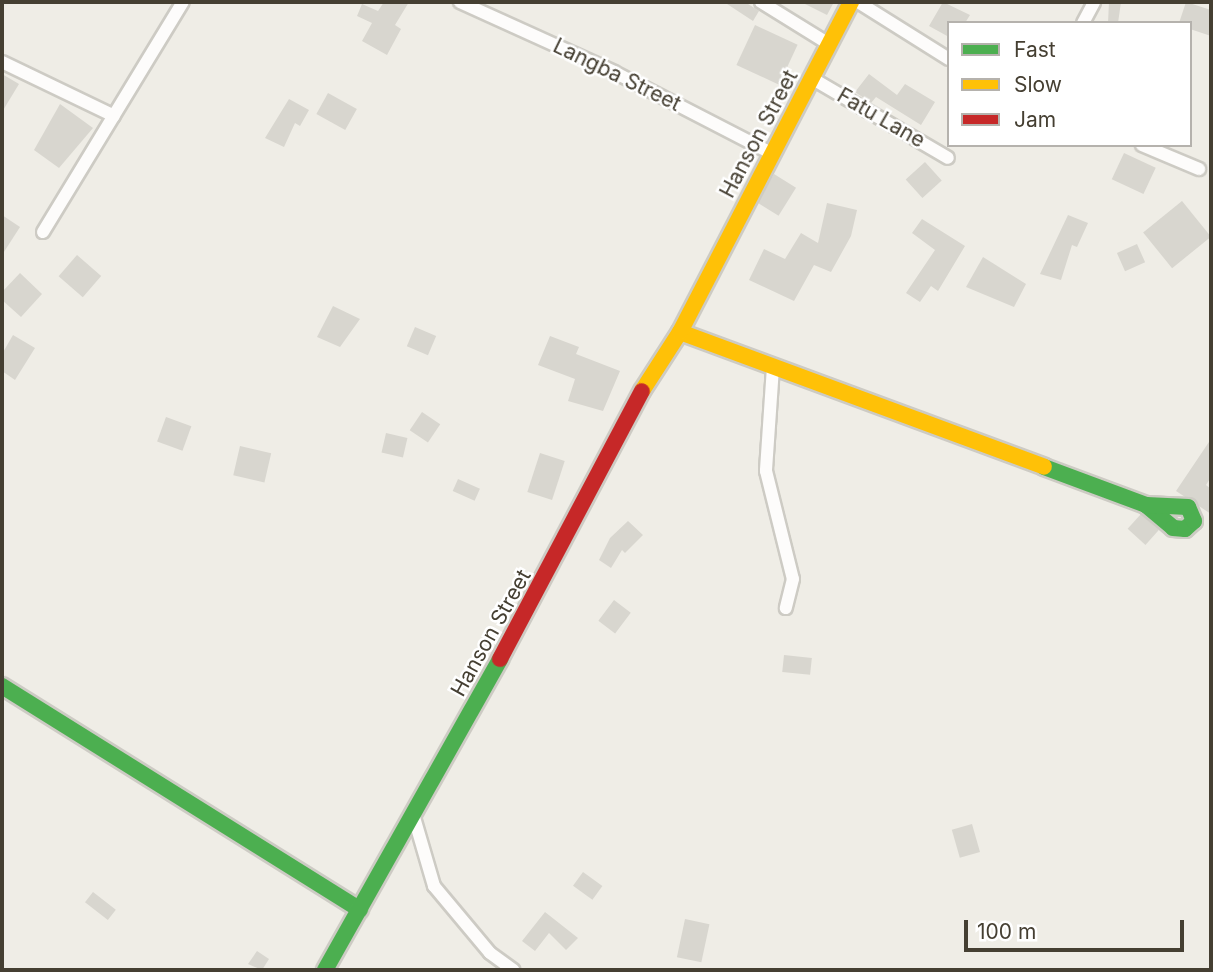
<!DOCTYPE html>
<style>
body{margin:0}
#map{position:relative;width:1213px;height:972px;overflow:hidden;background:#efede6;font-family:Inter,sans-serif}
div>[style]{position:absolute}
.building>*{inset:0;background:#d8d6cf;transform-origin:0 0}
.roads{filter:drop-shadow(2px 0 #cdcbc4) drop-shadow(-2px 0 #cdcbc4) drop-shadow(0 2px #cdcbc4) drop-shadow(0 -2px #cdcbc4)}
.street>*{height:12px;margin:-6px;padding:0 6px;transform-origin:6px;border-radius:6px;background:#fdfcfb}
.fast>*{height:16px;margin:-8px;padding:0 8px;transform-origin:8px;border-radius:8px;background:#4caf50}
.slow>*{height:16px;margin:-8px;padding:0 8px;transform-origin:8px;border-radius:8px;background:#ffc107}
.jam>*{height:16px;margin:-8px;padding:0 8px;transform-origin:8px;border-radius:8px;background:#c62828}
span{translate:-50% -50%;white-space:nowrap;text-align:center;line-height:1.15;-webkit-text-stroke:5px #fff;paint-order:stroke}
.street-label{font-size:21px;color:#453f32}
.frame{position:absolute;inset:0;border:4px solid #453f32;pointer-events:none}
.legend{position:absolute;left:947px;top:21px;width:245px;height:126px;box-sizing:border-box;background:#fff;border:2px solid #b5b2ad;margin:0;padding:9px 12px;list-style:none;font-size:21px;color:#453f32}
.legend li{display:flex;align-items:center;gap:14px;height:35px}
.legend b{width:35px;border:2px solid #b5b2ad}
.scale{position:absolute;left:964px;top:920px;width:220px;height:32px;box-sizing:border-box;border:4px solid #453f32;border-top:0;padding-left:9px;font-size:21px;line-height:24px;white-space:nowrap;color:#453f32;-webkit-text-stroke:5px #fff;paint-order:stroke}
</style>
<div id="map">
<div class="building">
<div style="clip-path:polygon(384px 2px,409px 2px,395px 25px,401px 29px,387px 55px,362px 41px,372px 23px,357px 16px,362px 4px,378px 11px)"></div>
<div style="clip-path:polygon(724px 2px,745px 2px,759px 11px,753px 21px)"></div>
<div style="clip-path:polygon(801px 2px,834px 2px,827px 15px)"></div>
<div style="clip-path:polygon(943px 2px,970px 15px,965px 23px,949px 23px,949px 37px,929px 26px)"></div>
<div style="clip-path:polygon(1109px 2px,1121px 2px,1118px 23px,1108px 23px)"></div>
<div style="clip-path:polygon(1186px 2px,1211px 10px,1211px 36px,1190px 29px,1190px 23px,1179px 23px)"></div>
<div style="left:755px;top:25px;width:47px;height:44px;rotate:25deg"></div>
<div style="clip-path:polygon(2px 74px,19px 84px,2px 112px)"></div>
<div style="clip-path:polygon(869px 74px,897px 95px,905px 84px,935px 102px,921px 125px,876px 97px,871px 103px,855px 92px)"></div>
<div style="left:328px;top:93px;width:33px;height:24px;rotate:29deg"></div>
<div style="clip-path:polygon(289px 99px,309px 110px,300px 126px,295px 123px,284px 147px,265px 138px)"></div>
<div style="clip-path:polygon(60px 104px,93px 128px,59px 168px,34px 150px)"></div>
<div style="left:1124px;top:153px;width:35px;height:29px;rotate:25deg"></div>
<div style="left:925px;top:162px;width:25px;height:26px;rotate:48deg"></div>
<div style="left:774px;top:174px;width:26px;height:33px;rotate:32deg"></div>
<div style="left:1182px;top:201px;width:46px;height:50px;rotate:51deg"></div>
<div style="clip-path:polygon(827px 203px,857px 210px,851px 236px,831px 272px,814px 265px,794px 301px,749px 280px,764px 249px,785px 259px,801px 233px,818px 243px)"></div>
<div style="clip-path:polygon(2px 215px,20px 227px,2px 255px)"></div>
<div style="clip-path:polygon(1068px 215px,1088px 223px,1077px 247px,1072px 245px,1061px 280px,1040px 274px)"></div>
<div style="clip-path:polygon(922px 219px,965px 246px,938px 291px,931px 286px,920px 302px,906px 293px,935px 250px,912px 233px)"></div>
<div style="left:1137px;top:244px;width:20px;height:22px;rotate:66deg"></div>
<div style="left:77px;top:255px;width:32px;height:28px;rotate:41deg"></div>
<div style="clip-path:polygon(983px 257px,1026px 284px,1014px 307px,966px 287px)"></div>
<div style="clip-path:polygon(20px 273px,42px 294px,21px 317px,2px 300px,2px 292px)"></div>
<div style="clip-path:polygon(333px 306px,360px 319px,340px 347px,317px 337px)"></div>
<div style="left:415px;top:327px;width:23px;height:21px;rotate:23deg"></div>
<div style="clip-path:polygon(13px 335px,35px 348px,15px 380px,2px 371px,2px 354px)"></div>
<div style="clip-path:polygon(550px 336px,579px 347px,576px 354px,620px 371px,603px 411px,568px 401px,575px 379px,538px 365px)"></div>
<div style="left:422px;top:412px;width:22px;height:22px;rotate:34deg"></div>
<div style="left:166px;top:417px;width:27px;height:26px;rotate:20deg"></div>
<div style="left:386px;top:433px;width:22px;height:20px;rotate:13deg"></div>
<div style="clip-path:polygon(1211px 439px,1211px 477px,1206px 485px,1211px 489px,1211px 514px,1176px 491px)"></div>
<div style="left:240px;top:446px;width:32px;height:30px;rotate:13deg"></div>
<div style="left:540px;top:453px;width:26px;height:41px;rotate:18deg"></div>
<div style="left:458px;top:479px;width:24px;height:13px;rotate:24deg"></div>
<div style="left:1141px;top:514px;width:24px;height:20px;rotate:42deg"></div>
<div style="clip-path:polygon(628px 521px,643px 535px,625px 553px,622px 550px,611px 568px,599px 560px,610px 538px)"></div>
<div style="left:614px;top:600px;width:21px;height:26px;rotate:37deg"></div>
<div style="left:784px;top:655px;width:28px;height:17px;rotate:6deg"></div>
<div style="left:972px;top:824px;width:29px;height:21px;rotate:74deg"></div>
<div style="left:583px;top:872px;width:24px;height:17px;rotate:36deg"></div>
<div style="left:93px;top:892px;width:29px;height:13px;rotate:38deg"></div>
<div style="clip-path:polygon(545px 912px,578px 938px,566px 950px,549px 933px,535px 951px,522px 941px)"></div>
<div style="left:685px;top:919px;width:25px;height:39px;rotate:12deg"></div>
<div style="clip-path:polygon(257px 951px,269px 959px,262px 970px,248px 964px)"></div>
</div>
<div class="roads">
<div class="street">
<div style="left:460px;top:2px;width:169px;rotate:24.4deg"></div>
<div style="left:614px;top:72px;width:177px;rotate:27.3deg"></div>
<div style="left:761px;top:2px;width:80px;rotate:31.7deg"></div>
<div style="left:858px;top:2px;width:107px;rotate:32.1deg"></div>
<div style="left:1083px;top:23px;width:24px;rotate:-62deg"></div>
<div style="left:2px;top:62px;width:124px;rotate:25.7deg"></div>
<div style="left:813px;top:79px;width:156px;rotate:30.3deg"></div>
<div style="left:1142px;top:145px;width:62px;rotate:22.8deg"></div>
<div style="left:43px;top:232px;width:269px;rotate:-58.7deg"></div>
<div style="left:773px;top:367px;width:104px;rotate:93.9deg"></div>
<div style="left:766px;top:471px;width:111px;rotate:76deg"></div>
<div style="left:793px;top:579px;width:30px;rotate:104deg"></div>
<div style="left:413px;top:814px;width:75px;rotate:73.7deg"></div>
<div style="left:434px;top:886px;width:87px;rotate:50.1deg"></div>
<div style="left:490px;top:953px;width:29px;rotate:36deg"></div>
</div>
<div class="fast">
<div style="left:1044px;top:467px;width:109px;rotate:20.4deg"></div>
<div style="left:1146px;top:505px;width:35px;rotate:40deg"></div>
<div style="left:1173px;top:528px;width:12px;rotate:5deg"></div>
<div style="left:1185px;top:529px;width:12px;rotate:-42deg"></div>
<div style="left:1194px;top:521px;width:15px;rotate:-113deg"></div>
<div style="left:1188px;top:507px;width:42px;rotate:-177.3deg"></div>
<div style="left:2px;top:686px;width:422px;rotate:32deg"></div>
<div style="left:325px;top:970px;width:357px;rotate:-60.6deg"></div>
</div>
<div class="slow">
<div style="left:680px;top:332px;width:388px;rotate:20.3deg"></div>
<div style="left:642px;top:391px;width:70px;rotate:-57.2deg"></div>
<div style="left:680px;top:332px;width:372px;rotate:-62.6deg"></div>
</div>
<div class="jam">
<div style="left:500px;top:659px;width:303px;rotate:-62.1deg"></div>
</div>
</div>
<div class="street-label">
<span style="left:617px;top:75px;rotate:26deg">Langba Street</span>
<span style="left:881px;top:118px;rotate:30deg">Fatu Lane</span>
<span style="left:759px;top:134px;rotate:-62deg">Hanson Street</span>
<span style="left:491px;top:633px;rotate:-61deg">Hanson Street</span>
</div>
<div class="frame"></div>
<ul class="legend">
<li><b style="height:9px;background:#4caf50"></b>Fast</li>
<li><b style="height:9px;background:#ffc107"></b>Slow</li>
<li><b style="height:9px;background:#c62828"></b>Jam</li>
</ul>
<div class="scale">100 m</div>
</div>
